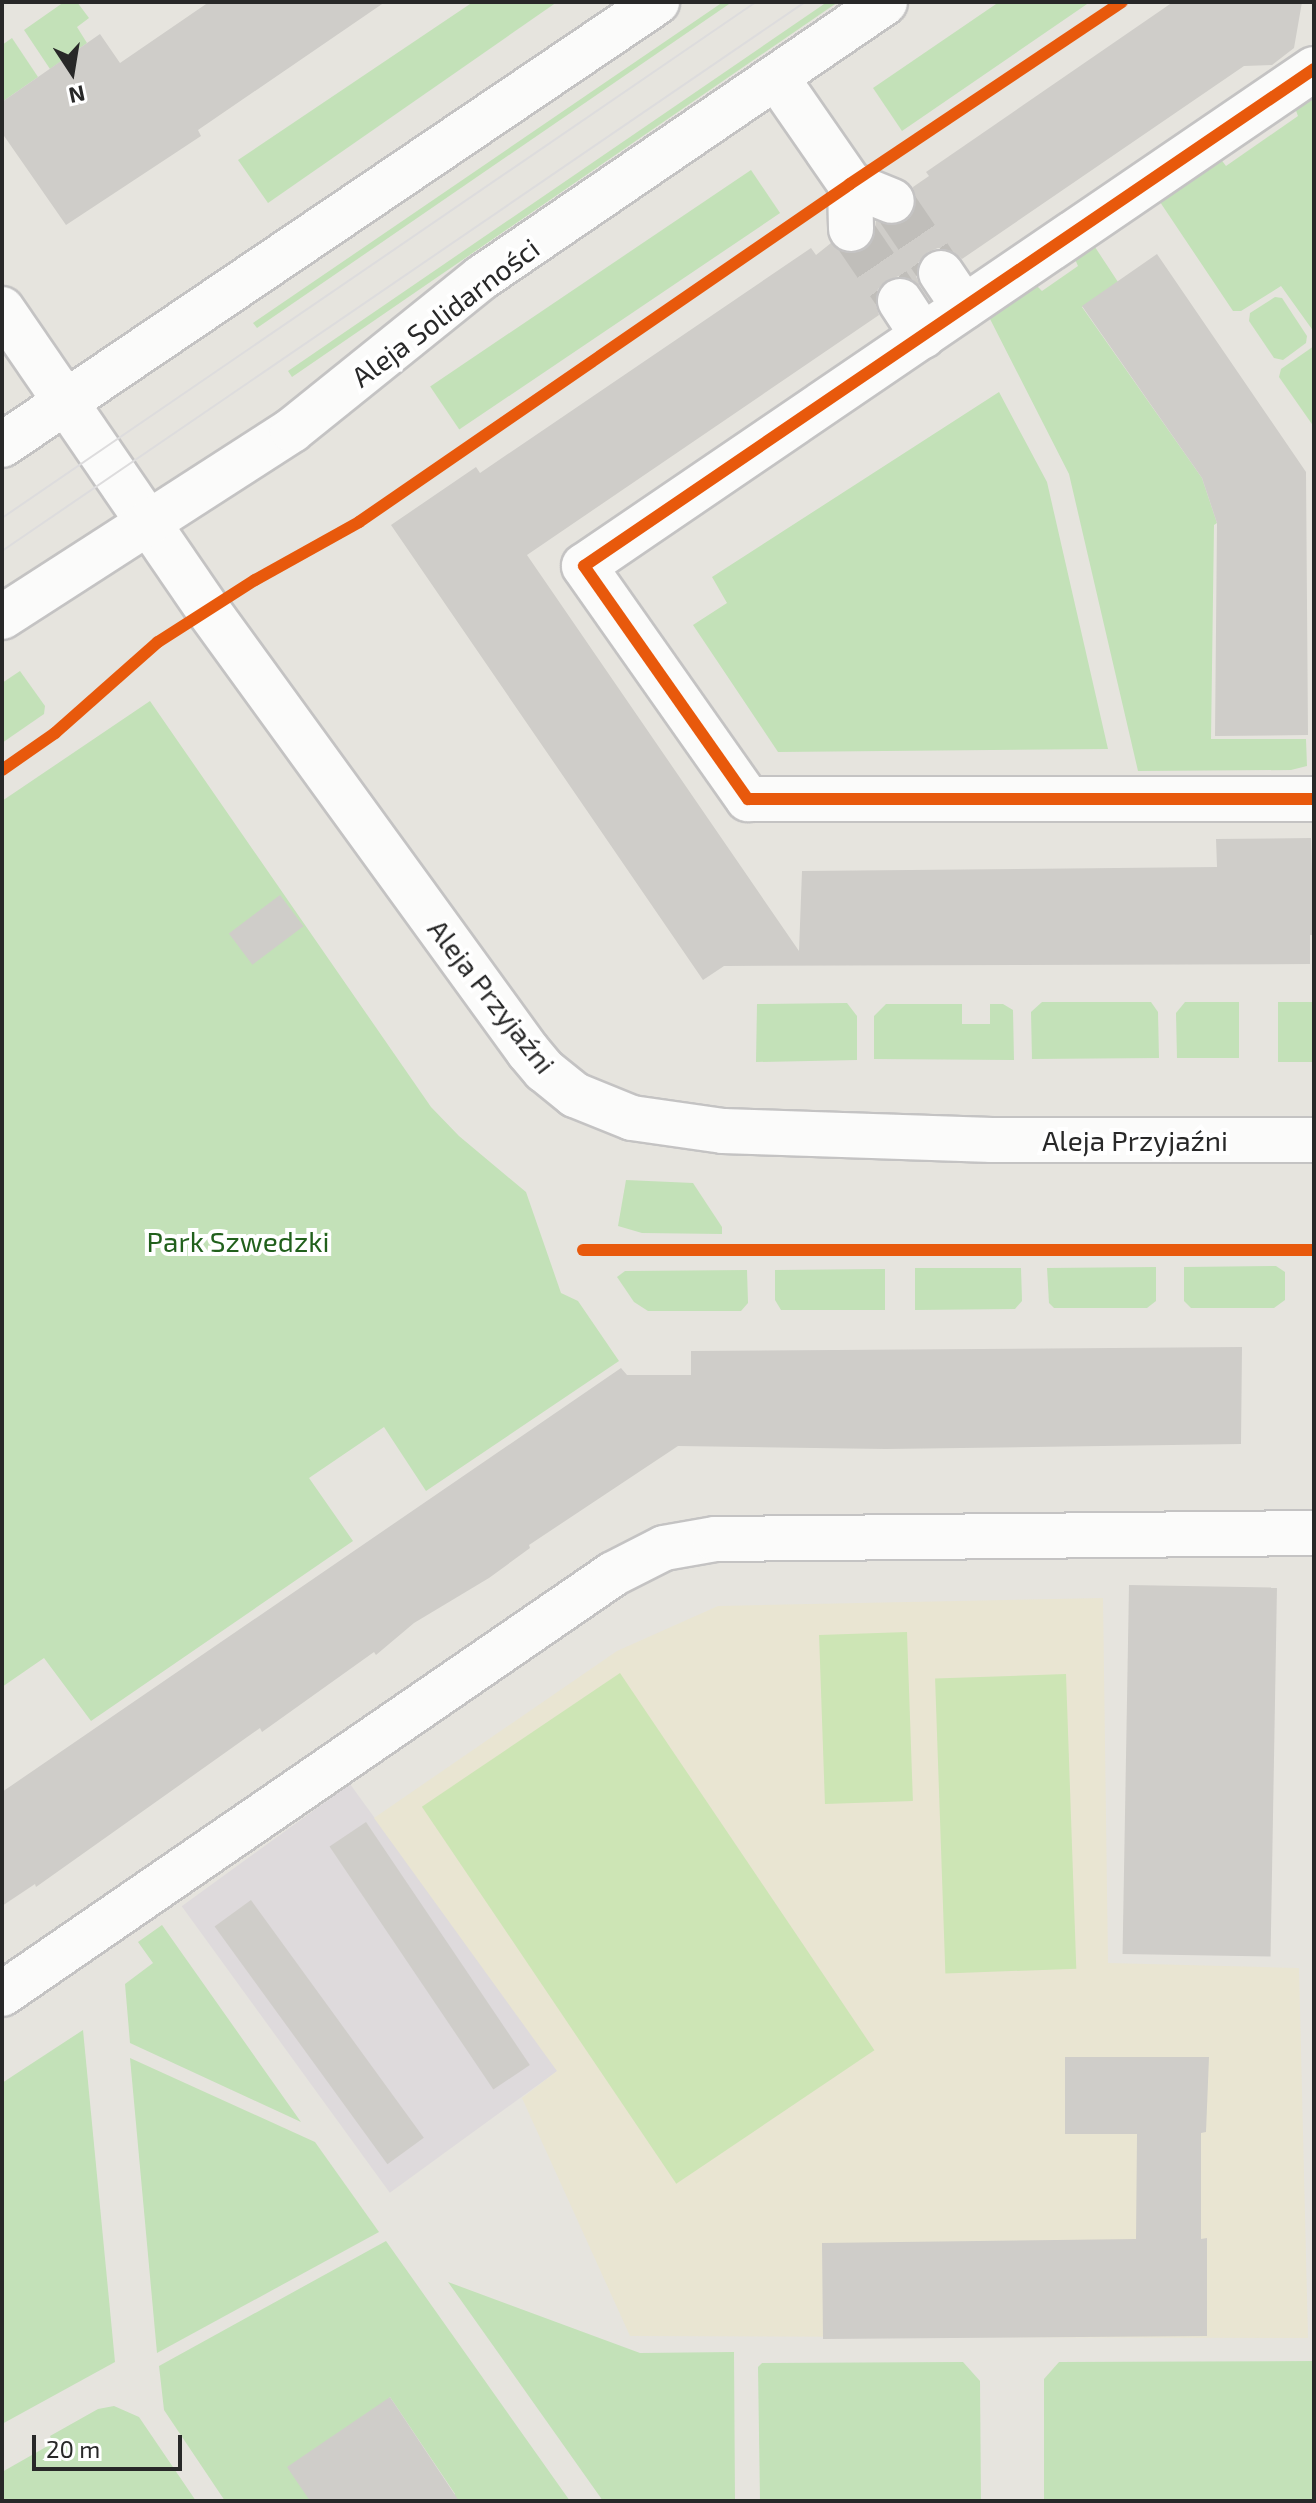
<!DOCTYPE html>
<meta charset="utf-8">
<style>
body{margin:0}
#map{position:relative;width:1316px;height:2503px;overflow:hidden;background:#e6e4de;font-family:"Exo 2",sans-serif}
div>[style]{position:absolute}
.industrial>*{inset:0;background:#dedadc;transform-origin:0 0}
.education>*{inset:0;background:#e9e5d2}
.green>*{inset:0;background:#c3e1b8;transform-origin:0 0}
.pitch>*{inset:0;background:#cde5b5;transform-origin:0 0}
.building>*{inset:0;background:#cfcdc9;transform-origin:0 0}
.minor-tunnel>*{height:44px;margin-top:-22px;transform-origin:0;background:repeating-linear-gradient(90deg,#c0beba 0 44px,transparent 0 66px)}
.roads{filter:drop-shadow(2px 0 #c4c3c3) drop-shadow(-2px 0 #c4c3c3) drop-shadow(0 2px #c4c3c3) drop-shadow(0 -2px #c4c3c3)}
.minor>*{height:44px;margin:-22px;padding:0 22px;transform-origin:22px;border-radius:22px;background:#fbfbfa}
.tram>*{height:2px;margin:-1px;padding:0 1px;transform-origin:1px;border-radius:1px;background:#dddcdd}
.cycleway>*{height:12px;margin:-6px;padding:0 6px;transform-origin:6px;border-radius:6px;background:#e8590c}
span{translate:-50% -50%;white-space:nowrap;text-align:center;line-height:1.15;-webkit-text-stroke:8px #fff;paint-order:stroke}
.street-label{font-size:28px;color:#282828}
.park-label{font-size:28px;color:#21601c}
.frame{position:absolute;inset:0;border:4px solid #282828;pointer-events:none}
.north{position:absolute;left:32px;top:32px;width:80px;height:80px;-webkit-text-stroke:6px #fff;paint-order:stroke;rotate:168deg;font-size:22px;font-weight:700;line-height:32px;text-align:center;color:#282828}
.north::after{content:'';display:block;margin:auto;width:28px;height:36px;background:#282828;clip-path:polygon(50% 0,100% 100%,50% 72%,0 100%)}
.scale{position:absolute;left:32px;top:2435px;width:150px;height:36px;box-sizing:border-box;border:4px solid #282828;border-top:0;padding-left:10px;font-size:24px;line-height:28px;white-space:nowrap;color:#282828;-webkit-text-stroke:6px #fff;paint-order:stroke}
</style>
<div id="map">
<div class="industrial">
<div style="left:350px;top:1784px;width:354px;height:208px;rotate:54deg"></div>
</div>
<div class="education">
<div style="clip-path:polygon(1103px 1598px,1108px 1963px,1299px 1968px,1308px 2338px,630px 2336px,522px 2098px,557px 2071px,374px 1818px,617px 1651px,718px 1606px)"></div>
</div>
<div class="green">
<div style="clip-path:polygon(64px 2px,77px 2px,89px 18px,77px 27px,87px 43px,50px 69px,24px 30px)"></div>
<div style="clip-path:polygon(473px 2px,557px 2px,268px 203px,238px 160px)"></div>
<div style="clip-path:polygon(723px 2px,732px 2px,257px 328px,253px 323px)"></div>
<div style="clip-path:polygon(827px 2px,838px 2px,292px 377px,288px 371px)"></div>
<div style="clip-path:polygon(999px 2px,1090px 2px,902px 131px,873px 88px)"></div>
<div style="clip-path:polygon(12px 38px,38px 77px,2px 102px,2px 45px)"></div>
<div style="clip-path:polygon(1314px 95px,1314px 332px,1281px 286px,1241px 311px,1233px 311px,1158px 199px,1220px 158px,1226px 166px,1298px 116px,1295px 108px)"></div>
<div style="left:751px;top:170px;width:52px;height:387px;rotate:56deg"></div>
<div style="clip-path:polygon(1093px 244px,1118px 282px,1082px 307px,1202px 478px,1217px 523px,1214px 525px,1211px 739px,1306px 739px,1307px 766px,1291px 770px,1138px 771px,1069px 474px,989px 317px,1035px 284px,1042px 291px,1078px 266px,1074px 257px)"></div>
<div style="clip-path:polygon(1275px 297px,1282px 298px,1307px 336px,1306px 343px,1283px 360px,1274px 358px,1249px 321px,1250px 313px)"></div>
<div style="clip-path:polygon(1314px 346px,1314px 427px,1279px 377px,1281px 369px)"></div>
<div style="clip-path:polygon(999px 392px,1047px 482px,1108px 749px,778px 752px,693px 625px,727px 603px,712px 577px)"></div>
<div style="clip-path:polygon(20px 671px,45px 706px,44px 714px,2px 743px,2px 683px)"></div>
<div style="clip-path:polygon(150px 701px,431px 1107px,459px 1136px,526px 1192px,561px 1293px,578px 1301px,619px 1361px,426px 1491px,384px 1427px,309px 1478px,353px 1541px,91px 1721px,44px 1658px,2px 1687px,2px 801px)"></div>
<div style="clip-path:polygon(1042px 1002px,1151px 1002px,1158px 1012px,1159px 1058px,1032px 1059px,1031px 1012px)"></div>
<div style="clip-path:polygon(1185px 1002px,1239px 1002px,1239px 1058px,1177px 1058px,1176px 1013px)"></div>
<div style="left:1278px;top:1002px;width:36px;height:60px"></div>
<div style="clip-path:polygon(847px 1003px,857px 1016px,857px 1060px,756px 1062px,757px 1004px)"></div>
<div style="clip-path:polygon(886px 1004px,962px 1004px,962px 1024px,990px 1024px,990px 1004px,1003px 1004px,1013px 1010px,1014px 1060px,874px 1059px,874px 1016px)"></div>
<div style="clip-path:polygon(626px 1180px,693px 1183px,722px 1227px,722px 1234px,642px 1233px,618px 1226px)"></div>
<div style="clip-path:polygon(1276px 1266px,1285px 1272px,1285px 1300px,1274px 1308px,1191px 1308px,1184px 1301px,1184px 1267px)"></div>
<div style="clip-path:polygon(1156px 1267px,1156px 1301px,1147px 1308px,1054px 1308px,1049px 1303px,1047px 1268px)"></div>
<div style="clip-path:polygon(915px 1268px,1021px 1268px,1022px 1301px,1015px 1309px,915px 1310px)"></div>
<div style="clip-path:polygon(885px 1269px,885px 1310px,781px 1310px,775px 1300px,775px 1270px)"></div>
<div style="clip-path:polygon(747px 1270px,748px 1303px,741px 1311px,648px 1311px,634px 1302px,617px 1277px,625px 1271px)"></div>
<div style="clip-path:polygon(162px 1925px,301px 2122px,130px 2043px,125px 1984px,153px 1963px,138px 1942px)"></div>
<div style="clip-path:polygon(83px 2030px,115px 2362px,2px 2424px,2px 2083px)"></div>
<div style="clip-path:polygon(130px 2058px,315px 2142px,379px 2232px,157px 2353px)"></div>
<div style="clip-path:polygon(386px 2241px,570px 2501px,446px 2501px,455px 2494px,390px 2397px,310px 2501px,225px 2501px,164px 2410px,159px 2366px)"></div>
<div style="clip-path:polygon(448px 2282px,640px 2353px,734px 2352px,735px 2501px,603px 2501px)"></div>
<div style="clip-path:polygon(1314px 2361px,1314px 2501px,1044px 2501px,1044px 2379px,1059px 2362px)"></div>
<div style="clip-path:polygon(963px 2362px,980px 2381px,981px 2501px,760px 2501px,758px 2367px,762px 2363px)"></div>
<div style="clip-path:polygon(114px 2406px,139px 2417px,196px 2501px,2px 2501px,2px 2472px,53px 2443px,50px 2436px,98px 2409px)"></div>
</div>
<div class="pitch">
<div style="left:907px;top:1632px;width:169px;height:88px;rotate:88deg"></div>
<div style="left:620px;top:1673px;width:455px;height:239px;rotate:56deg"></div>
<div style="left:1066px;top:1674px;width:295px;height:131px;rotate:88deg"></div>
</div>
<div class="building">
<div style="clip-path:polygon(209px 2px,385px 2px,198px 130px,201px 136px,66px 225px,2px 133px,2px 102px,100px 34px,120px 63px)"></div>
<div style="clip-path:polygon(1173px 2px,1302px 2px,1294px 48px,1272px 65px,1244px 66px,962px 259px,951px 250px,938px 248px,928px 252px,918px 263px,916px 276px,920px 286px,910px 278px,899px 276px,886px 281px,878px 289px,875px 302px,879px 315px,527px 555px,799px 951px,802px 871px,1217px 867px,1216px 839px,1311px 838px,1314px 935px,1310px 935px,1310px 964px,724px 966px,703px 980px,391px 525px,476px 467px,480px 473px,811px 248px,816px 255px,831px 243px,851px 254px,865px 250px,873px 240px,876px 221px,895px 226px,908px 220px,915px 210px,913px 187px,929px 176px,926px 172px)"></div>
<div style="clip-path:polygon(1157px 254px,1306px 472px,1308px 735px,1215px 736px,1217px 523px,1202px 478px,1082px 306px)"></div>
<div style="left:280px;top:895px;width:39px;height:64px;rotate:53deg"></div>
<div style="clip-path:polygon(1242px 1347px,1241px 1444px,886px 1449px,678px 1446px,529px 1545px,530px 1548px,489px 1578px,414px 1623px,376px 1655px,374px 1652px,262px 1732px,260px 1728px,36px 1887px,35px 1884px,2px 1906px,2px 1792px,621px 1368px,627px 1375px,691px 1375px,691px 1351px)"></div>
<div style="left:1129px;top:1585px;width:148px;height:369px;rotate:1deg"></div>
<div style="left:366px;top:1822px;width:293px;height:44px;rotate:56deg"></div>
<div style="left:251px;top:1900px;width:294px;height:45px;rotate:54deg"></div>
<div style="clip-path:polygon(1065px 2057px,1209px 2057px,1206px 2132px,1201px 2133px,1201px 2239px,1207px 2238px,1207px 2336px,823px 2339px,822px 2243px,1136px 2239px,1137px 2134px,1065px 2134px)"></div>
<div style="clip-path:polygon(390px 2397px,459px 2501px,310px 2501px,287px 2467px)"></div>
</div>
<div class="minor-tunnel">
<div style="left:892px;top:201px;width:87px;rotate:55.8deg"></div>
<div style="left:851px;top:229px;width:87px;rotate:55.8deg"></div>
</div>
<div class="roads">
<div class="minor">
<div style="left:1314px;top:69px;width:883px;rotate:145.75deg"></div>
<div style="left:584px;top:566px;width:285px;rotate:54.9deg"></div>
<div style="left:748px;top:799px;width:566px"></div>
<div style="left:776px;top:77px;width:130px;rotate:55.3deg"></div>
<div style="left:850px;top:184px;width:45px;rotate:22deg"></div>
<div style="left:850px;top:184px;width:45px;rotate:88.7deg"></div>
<div style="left:941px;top:273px;width:41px;rotate:55.9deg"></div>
<div style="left:900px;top:301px;width:42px;rotate:56.7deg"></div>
<div style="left:2px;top:309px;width:365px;rotate:55.6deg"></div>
<div style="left:208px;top:610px;width:545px;rotate:54.03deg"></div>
<div style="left:528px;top:1051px;width:25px;rotate:50deg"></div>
<div style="left:544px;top:1070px;width:40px;rotate:39deg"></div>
<div style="left:575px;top:1095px;width:61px;rotate:22deg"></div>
<div style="left:632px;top:1118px;width:92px;rotate:8.1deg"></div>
<div style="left:723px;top:1131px;width:269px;rotate:1.9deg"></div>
<div style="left:992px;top:1140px;width:322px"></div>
<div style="left:2px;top:445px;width:791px;rotate:-34.07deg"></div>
<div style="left:2px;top:617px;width:345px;rotate:-32.8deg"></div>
<div style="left:292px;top:430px;width:243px;rotate:-38.8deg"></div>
<div style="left:481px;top:278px;width:489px;rotate:-34.3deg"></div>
<div style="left:2px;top:1994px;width:741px;rotate:-34.5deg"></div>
<div style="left:613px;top:1574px;width:57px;rotate:-27deg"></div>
<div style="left:664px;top:1548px;width:52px;rotate:-10deg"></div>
<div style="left:715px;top:1539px;width:599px;rotate:-0.57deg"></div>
</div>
</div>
<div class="tram">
<div style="left:2px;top:518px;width:914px;rotate:-34.39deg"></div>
<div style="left:2px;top:551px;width:973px;rotate:-34.36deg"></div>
</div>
<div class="cycleway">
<div style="left:1314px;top:69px;width:883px;rotate:145.75deg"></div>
<div style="left:584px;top:566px;width:285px;rotate:54.9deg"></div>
<div style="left:748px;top:799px;width:566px"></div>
<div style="left:2px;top:770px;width:65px;rotate:-34.9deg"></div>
<div style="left:55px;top:733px;width:137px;rotate:-41.5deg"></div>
<div style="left:158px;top:642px;width:115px;rotate:-32.6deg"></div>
<div style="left:255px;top:580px;width:119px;rotate:-29.1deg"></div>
<div style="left:359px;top:522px;width:596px;rotate:-34.54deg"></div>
<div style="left:850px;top:184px;width:327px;rotate:-33.8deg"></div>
<div style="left:583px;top:1250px;width:731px"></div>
</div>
<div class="street-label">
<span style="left:445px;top:312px;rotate:-37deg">Aleja Solidarności</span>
<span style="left:492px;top:996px;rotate:52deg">Aleja Przyjaźni</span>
<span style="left:1135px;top:1140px">Aleja Przyjaźni</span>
</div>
<div class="park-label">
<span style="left:238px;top:1241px">Park Szwedzki</span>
</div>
<div class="frame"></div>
<div class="north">N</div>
<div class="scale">20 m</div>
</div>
